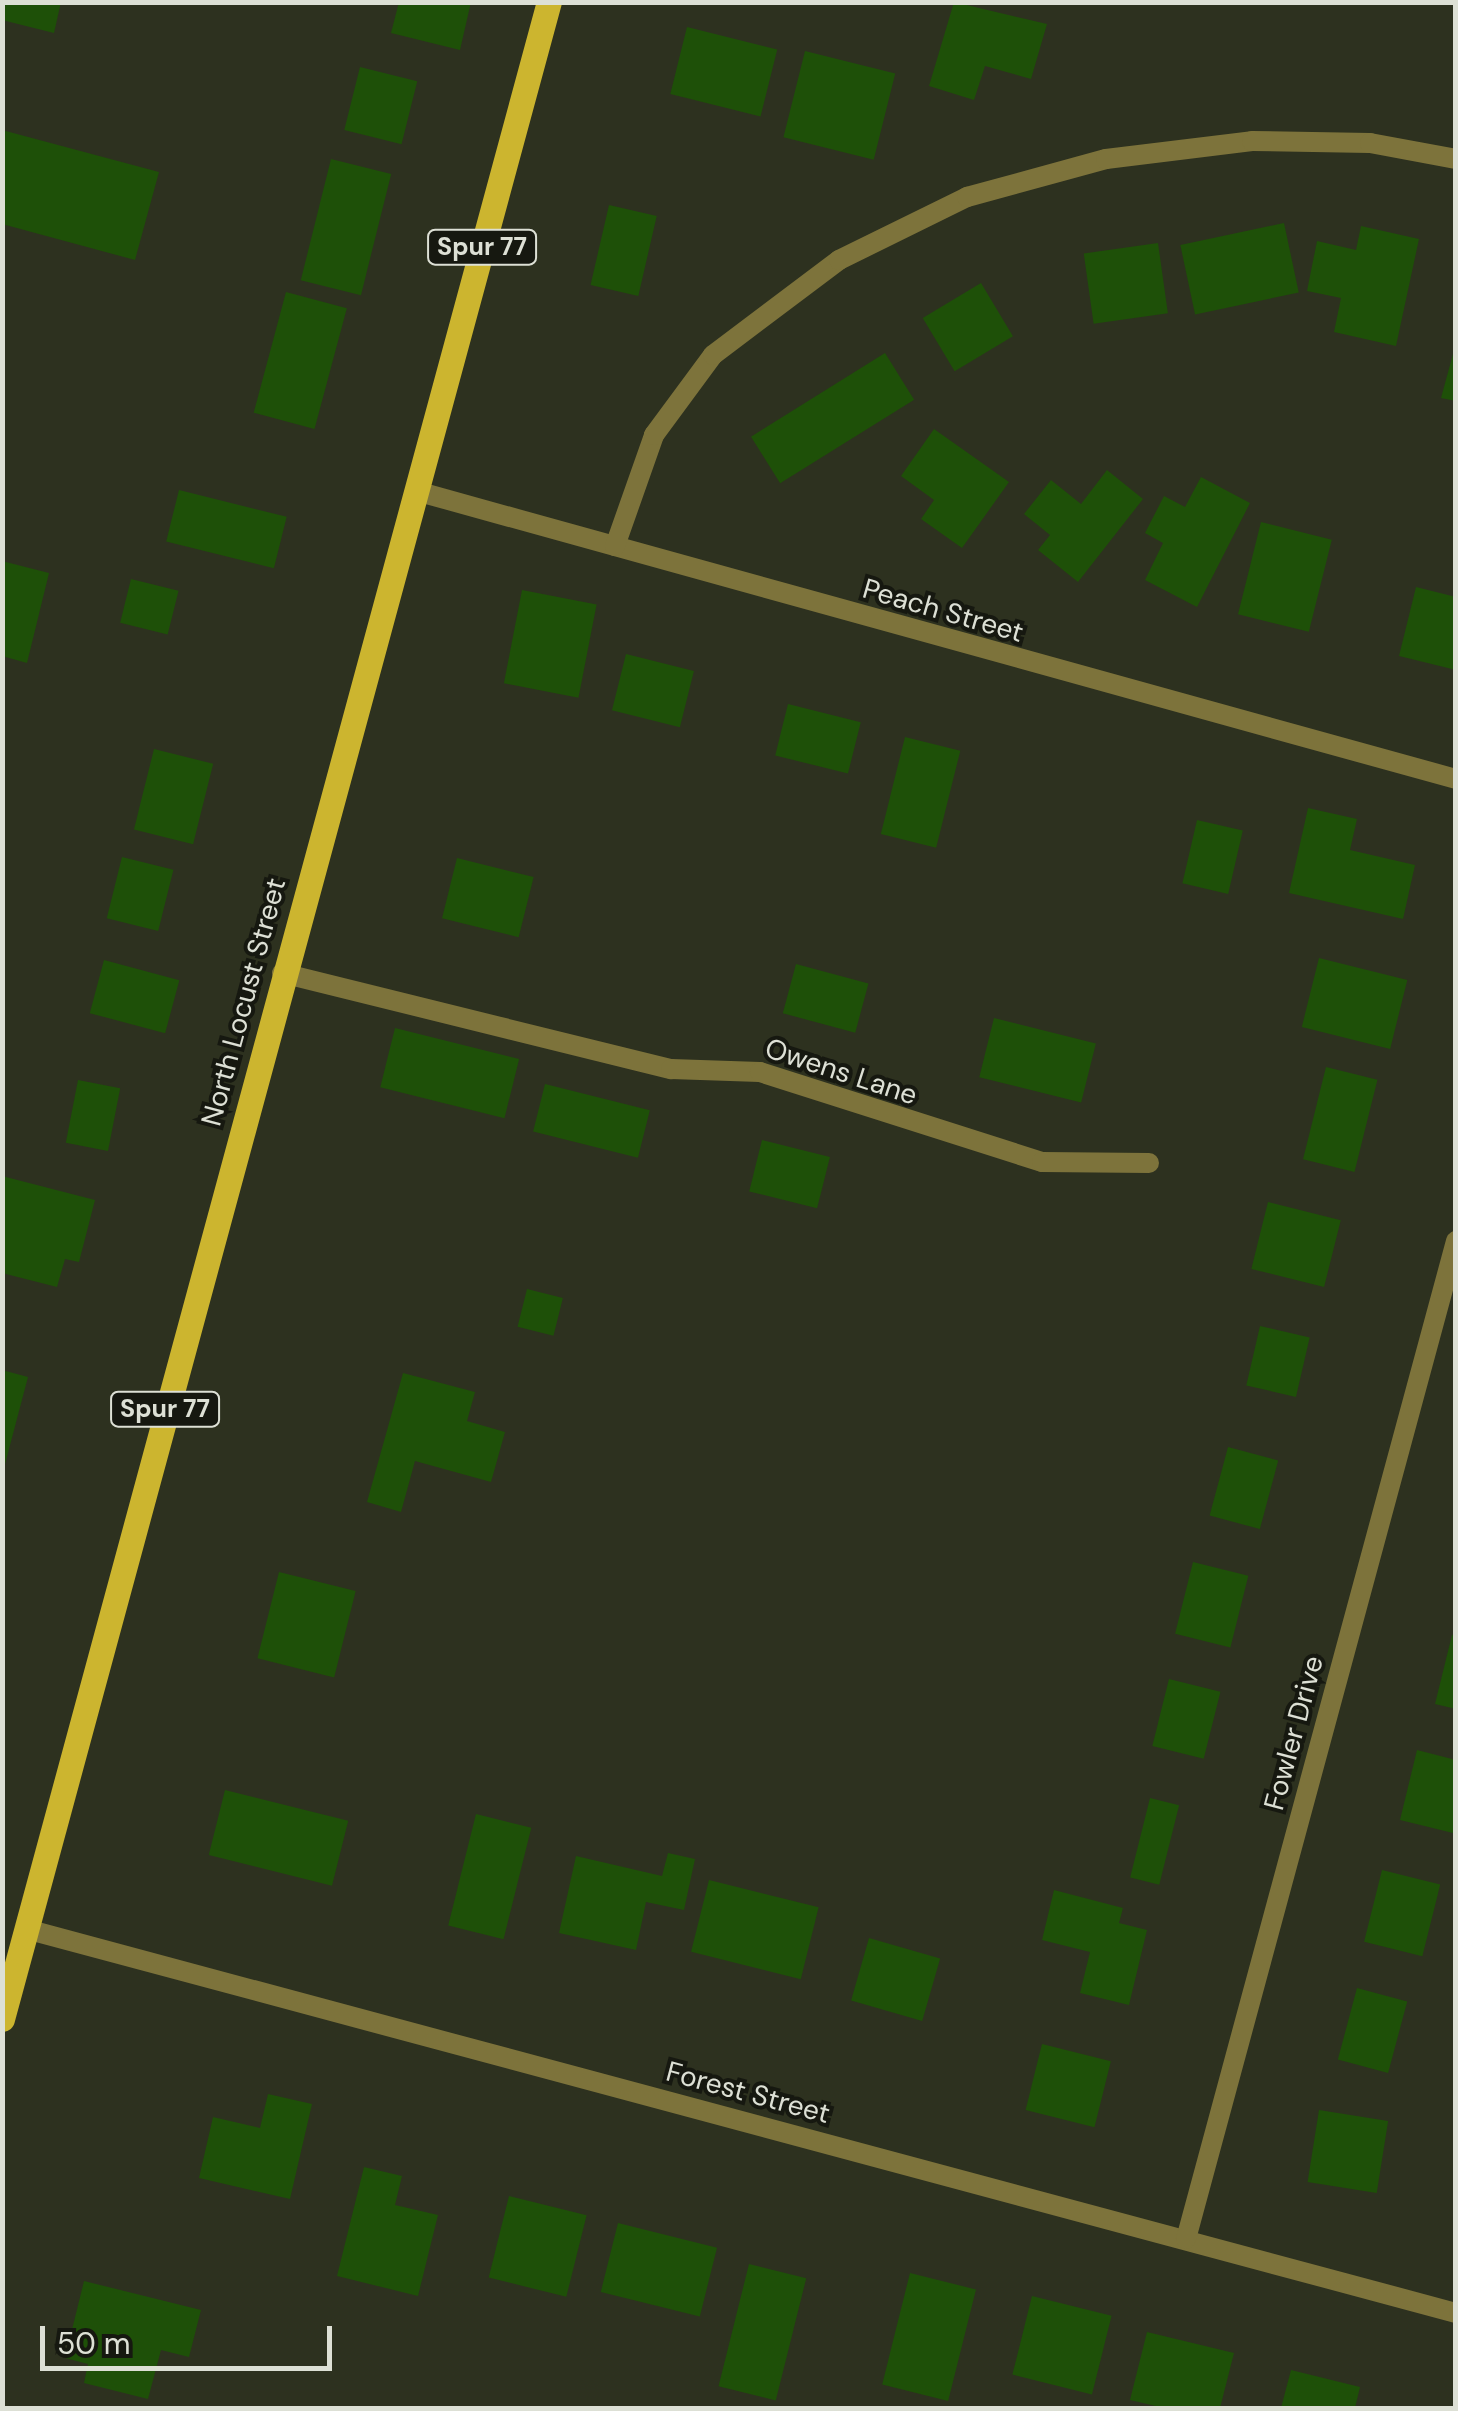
<!DOCTYPE html>
<style>
body{margin:0}
#map{position:relative;width:1458px;height:2411px;overflow:hidden;background:#2d311f;font-family:"DM Sans",sans-serif}
div>[style]{position:absolute}
.building>*{inset:0;background:#1e5008;transform-origin:0 0}
.street>*{height:20px;margin:-10px;padding:0 10px;transform-origin:10px;border-radius:10px;background:#7d733b}
.primary>*{height:25px;margin:-12.5px;padding:0 12.5px;transform-origin:12.5px;border-radius:12.5px;background:#ccb52f}
span{translate:-50% -50%;white-space:nowrap;text-align:center;line-height:1.15;-webkit-text-stroke:8px #161810;paint-order:stroke}
.shield-label span{padding:2px 8px;background:#161810;border:2px solid;border-radius:8px;-webkit-text-stroke-width:0}
.shield-label{font-size:25px;color:#dde0d5;font-weight:700}
.street-label{font-size:28px;color:#dde0d5}
.frame{position:absolute;inset:0;border:5px solid #dde0d5;pointer-events:none}
.scale{position:absolute;left:40px;top:2326px;width:292px;height:45px;box-sizing:border-box;border:5px solid #dde0d5;border-top:0;padding-left:12px;font-size:30px;line-height:35px;white-space:nowrap;color:#dde0d5;-webkit-text-stroke:8px #161810;paint-order:stroke}
</style>
<div id="map">
<div class="building">
<div style="clip-path:polygon(2px 2px,61px 2px,54px 33px,2px 20px)"></div>
<div style="clip-path:polygon(399px 2px,471px 2px,460px 50px,391px 33px)"></div>
<div style="clip-path:polygon(954px 2px,1047px 24px,1031px 79px,985px 66px,974px 100px,929px 86px)"></div>
<div style="left:687px;top:27px;width:93px;height:69px;rotate:14deg"></div>
<div style="left:805px;top:51px;width:93px;height:89px;rotate:14deg"></div>
<div style="left:360px;top:67px;width:59px;height:65px;rotate:14deg"></div>
<div style="clip-path:polygon(2px 130px,159px 172px,135px 260px,2px 224px)"></div>
<div style="left:331px;top:159px;width:62px;height:125px;rotate:14deg"></div>
<div style="left:609px;top:205px;width:49px;height:82px;rotate:13deg"></div>
<div style="left:1284px;top:223px;width:71px;height:106px;rotate:78deg"></div>
<div style="clip-path:polygon(1361px 226px,1419px 239px,1396px 346px,1334px 332px,1341px 298px,1307px 291px,1317px 241px,1356px 250px)"></div>
<div style="left:1158px;top:243px;width:71px;height:75px;rotate:82deg"></div>
<div style="left:981px;top:283px;width:62px;height:68px;rotate:59deg"></div>
<div style="left:286px;top:292px;width:63px;height:125px;rotate:15deg"></div>
<div style="clip-path:polygon(1456px 343px,1456px 401px,1441px 398px)"></div>
<div style="left:885px;top:353px;width:55px;height:158px;rotate:58deg"></div>
<div style="clip-path:polygon(934px 429px,1009px 482px,962px 548px,921px 519px,934px 500px,901px 476px)"></div>
<div style="clip-path:polygon(1107px 470px,1143px 499px,1078px 582px,1038px 550px,1050px 535px,1024px 514px,1051px 480px,1081px 504px)"></div>
<div style="clip-path:polygon(1201px 477px,1250px 503px,1197px 607px,1145px 580px,1163px 543px,1145px 533px,1164px 496px,1185px 507px)"></div>
<div style="left:179px;top:490px;width:111px;height:53px;rotate:14deg"></div>
<div style="left:1261px;top:522px;width:73px;height:95px;rotate:14deg"></div>
<div style="clip-path:polygon(2px 561px,49px 573px,27px 663px,2px 656px)"></div>
<div style="left:131px;top:579px;width:49px;height:45px;rotate:14deg"></div>
<div style="clip-path:polygon(1416px 587px,1456px 597px,1456px 670px,1399px 656px)"></div>
<div style="left:522px;top:590px;width:76px;height:95px;rotate:11deg"></div>
<div style="left:626px;top:654px;width:70px;height:58px;rotate:14deg"></div>
<div style="left:788px;top:704px;width:75px;height:53px;rotate:14deg"></div>
<div style="left:905px;top:737px;width:57px;height:100px;rotate:14deg"></div>
<div style="left:154px;top:749px;width:61px;height:83px;rotate:14deg"></div>
<div style="clip-path:polygon(1308px 808px,1357px 819px,1350px 850px,1415px 865px,1403px 919px,1289px 893px)"></div>
<div style="left:1197px;top:820px;width:47px;height:65px;rotate:13deg"></div>
<div style="left:122px;top:857px;width:53px;height:63px;rotate:14deg"></div>
<div style="left:457px;top:858px;width:79px;height:62px;rotate:14deg"></div>
<div style="left:1319px;top:958px;width:91px;height:71px;rotate:14deg"></div>
<div style="left:104px;top:960px;width:78px;height:55px;rotate:15deg"></div>
<div style="left:796px;top:964px;width:75px;height:51px;rotate:15deg"></div>
<div style="left:994px;top:1018px;width:105px;height:61px;rotate:14deg"></div>
<div style="left:395px;top:1028px;width:128px;height:61px;rotate:14deg"></div>
<div style="left:1326px;top:1067px;width:53px;height:95px;rotate:14deg"></div>
<div style="left:78px;top:1080px;width:43px;height:64px;rotate:11deg"></div>
<div style="left:545px;top:1084px;width:108px;height:49px;rotate:14deg"></div>
<div style="left:762px;top:1140px;width:70px;height:53px;rotate:14deg"></div>
<div style="clip-path:polygon(2px 1176px,95px 1200px,79px 1262px,65px 1259px,57px 1287px,2px 1273px)"></div>
<div style="left:1268px;top:1202px;width:75px;height:69px;rotate:14deg"></div>
<div style="left:527px;top:1289px;width:37px;height:39px;rotate:14deg"></div>
<div style="left:1260px;top:1326px;width:51px;height:61px;rotate:13deg"></div>
<div style="clip-path:polygon(2px 1370px,28px 1377px,4px 1468px,2px 1468px)"></div>
<div style="clip-path:polygon(403px 1373px,475px 1392px,467px 1421px,505px 1432px,491px 1482px,415px 1461px,401px 1512px,367px 1502px)"></div>
<div style="left:1228px;top:1447px;width:52px;height:71px;rotate:15deg"></div>
<div style="left:1193px;top:1562px;width:57px;height:74px;rotate:14deg"></div>
<div style="left:279px;top:1572px;width:79px;height:89px;rotate:14deg"></div>
<div style="clip-path:polygon(1452px 1635px,1456px 1636px,1456px 1709px,1435px 1704px)"></div>
<div style="left:1169px;top:1679px;width:53px;height:69px;rotate:14deg"></div>
<div style="clip-path:polygon(1417px 1750px,1456px 1760px,1453px 1833px,1400px 1820px)"></div>
<div style="left:225px;top:1790px;width:127px;height:67px;rotate:14deg"></div>
<div style="left:1150px;top:1798px;width:30px;height:82px;rotate:14deg"></div>
<div style="left:476px;top:1814px;width:57px;height:115px;rotate:14deg"></div>
<div style="clip-path:polygon(668px 1853px,695px 1859px,684px 1910px,646px 1902px,636px 1950px,559px 1933px,576px 1856px,662px 1876px)"></div>
<div style="left:1382px;top:1870px;width:60px;height:74px;rotate:14deg"></div>
<div style="left:709px;top:1880px;width:113px;height:74px;rotate:14deg"></div>
<div style="clip-path:polygon(1054px 1890px,1123px 1908px,1119px 1923px,1147px 1930px,1129px 2005px,1080px 1993px,1090px 1952px,1042px 1940px)"></div>
<div style="left:869px;top:1938px;width:74px;height:65px;rotate:16deg"></div>
<div style="left:1357px;top:1988px;width:52px;height:74px;rotate:15deg"></div>
<div style="left:1042px;top:2044px;width:71px;height:68px;rotate:14deg"></div>
<div style="clip-path:polygon(268px 2094px,312px 2104px,290px 2199px,199px 2178px,213px 2117px,260px 2128px)"></div>
<div style="left:1319px;top:2110px;width:70px;height:73px;rotate:9deg"></div>
<div style="clip-path:polygon(364px 2167px,402px 2176px,395px 2205px,438px 2215px,418px 2296px,337px 2276px)"></div>
<div style="left:509px;top:2196px;width:80px;height:84px;rotate:14deg"></div>
<div style="left:618px;top:2223px;width:102px;height:71px;rotate:14deg"></div>
<div style="left:749px;top:2264px;width:59px;height:126px;rotate:14deg"></div>
<div style="left:910px;top:2273px;width:68px;height:115px;rotate:14deg"></div>
<div style="clip-path:polygon(84px 2281px,201px 2310px,189px 2357px,161px 2350px,148px 2399px,84px 2383px,88px 2364px,65px 2358px)"></div>
<div style="left:1032px;top:2296px;width:82px;height:81px;rotate:14deg"></div>
<div style="clip-path:polygon(1147px 2332px,1234px 2353px,1220px 2408px,1164px 2408px,1130px 2400px)"></div>
<div style="clip-path:polygon(1291px 2370px,1360px 2387px,1355px 2408px,1281px 2408px)"></div>
</div>
<div class="street">
<div style="left:416px;top:491px;width:1079px;rotate:15.48deg"></div>
<div style="left:615px;top:546px;width:118px;rotate:-70.6deg"></div>
<div style="left:654px;top:435px;width:99px;rotate:-53.6deg"></div>
<div style="left:713px;top:355px;width:158px;rotate:-37deg"></div>
<div style="left:839px;top:260px;width:143px;rotate:-26.2deg"></div>
<div style="left:967px;top:197px;width:144px;rotate:-15.3deg"></div>
<div style="left:1106px;top:159px;width:147px;rotate:-7deg"></div>
<div style="left:1252px;top:141px;width:118px;rotate:1deg"></div>
<div style="left:1370px;top:143px;width:87px;rotate:10.5deg"></div>
<div style="left:282px;top:973px;width:401px;rotate:13.9deg"></div>
<div style="left:671px;top:1069px;width:89px;rotate:1.9deg"></div>
<div style="left:760px;top:1072px;width:296px;rotate:17.7deg"></div>
<div style="left:1042px;top:1162px;width:107px;rotate:0.5deg"></div>
<div style="left:26px;top:1929px;width:1481px;rotate:15.03deg"></div>
<div style="left:1186px;top:2239px;width:1034px;rotate:-74.86deg"></div>
</div>
<div class="primary">
<div style="left:2px;top:2019px;width:2090px;rotate:-74.83deg"></div>
</div>
<div class="shield-label">
<span style="left:482px;top:247px">Spur 77</span>
<span style="left:165px;top:1409px">Spur 77</span>
</div>
<div class="street-label">
<span style="left:943px;top:611px;rotate:16deg">Peach Street</span>
<span style="left:244px;top:1002px;rotate:-75deg">North Locust Street</span>
<span style="left:841px;top:1072px;rotate:18deg">Owens Lane</span>
<span style="left:1294px;top:1733px;rotate:-75deg">Fowler Drive</span>
<span style="left:748px;top:2093px;rotate:15deg">Forest Street</span>
</div>
<div class="frame"></div>
<div class="scale">50 m</div>
</div>
